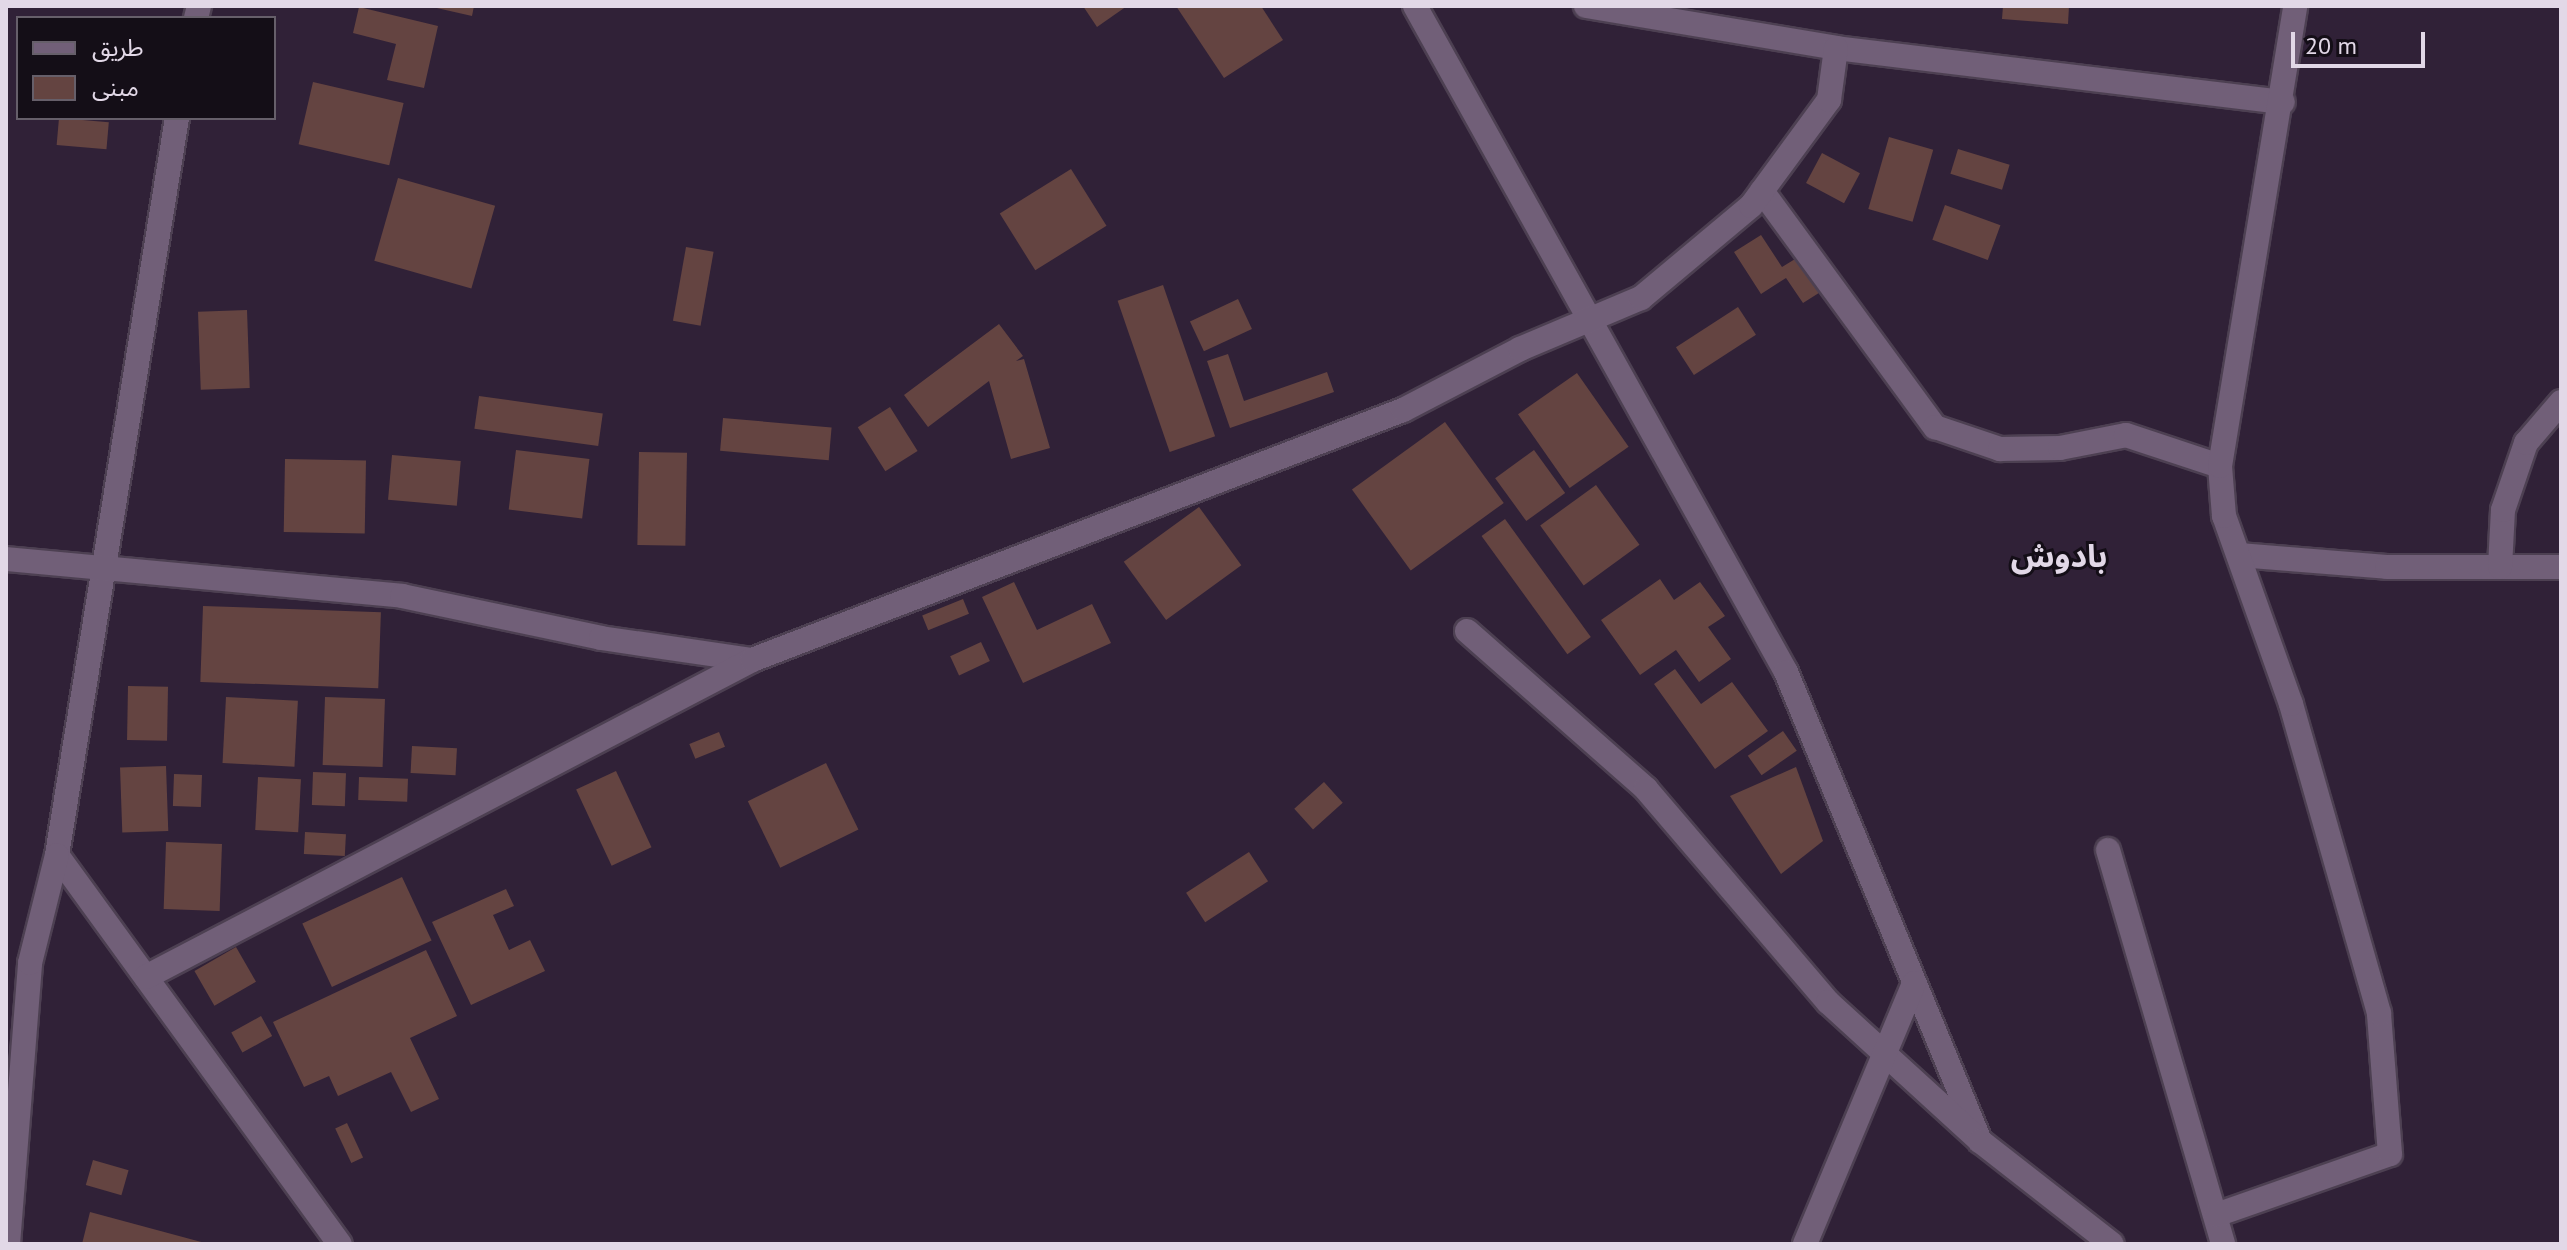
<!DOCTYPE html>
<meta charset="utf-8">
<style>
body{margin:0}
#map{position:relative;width:2567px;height:1250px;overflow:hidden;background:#302137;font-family:"PT Sans","Noto Sans Arabic",sans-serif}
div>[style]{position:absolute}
.building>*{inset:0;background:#644441;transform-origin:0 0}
.roads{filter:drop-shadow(2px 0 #4d4052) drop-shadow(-2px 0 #4d4052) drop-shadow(0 2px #4d4052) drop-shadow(0 -2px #4d4052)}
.street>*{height:24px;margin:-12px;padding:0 12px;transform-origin:12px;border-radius:12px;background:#715f78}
span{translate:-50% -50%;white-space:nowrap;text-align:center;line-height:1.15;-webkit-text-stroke:6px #140e17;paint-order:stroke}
.district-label{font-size:32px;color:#e2d8e7;font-weight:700}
.frame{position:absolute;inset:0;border:8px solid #e2d8e7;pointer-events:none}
.legend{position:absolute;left:16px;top:16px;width:260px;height:104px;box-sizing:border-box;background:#140e17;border:2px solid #665f6a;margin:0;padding:10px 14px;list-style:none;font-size:24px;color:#e2d8e7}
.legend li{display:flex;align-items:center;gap:16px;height:40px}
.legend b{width:40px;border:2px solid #665f6a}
.scale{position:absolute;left:2291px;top:32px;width:134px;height:36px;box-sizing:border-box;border:4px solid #e2d8e7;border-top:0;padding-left:10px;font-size:24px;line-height:28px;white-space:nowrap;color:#e2d8e7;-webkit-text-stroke:6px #140e17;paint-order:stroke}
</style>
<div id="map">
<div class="building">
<div style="clip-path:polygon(428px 6px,474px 6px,472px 16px)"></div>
<div style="clip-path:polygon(1083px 6px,1127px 6px,1097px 27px)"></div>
<div style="clip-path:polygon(1176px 6px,1261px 6px,1283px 40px,1224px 78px)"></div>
<div style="clip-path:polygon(2003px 6px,2069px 6px,2068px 24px,2002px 19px)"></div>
<div style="clip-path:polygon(359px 7px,438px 26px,424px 88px,387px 80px,396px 44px,353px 33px)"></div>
<div style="left:313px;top:82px;width:93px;height:64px;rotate:13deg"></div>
<div style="left:59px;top:118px;width:50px;height:27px;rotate:5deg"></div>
<div style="left:1889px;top:137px;width:46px;height:75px;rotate:16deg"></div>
<div style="left:1958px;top:149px;width:54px;height:26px;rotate:17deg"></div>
<div style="left:1822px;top:153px;width:43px;height:34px;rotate:28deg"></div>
<div style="left:1071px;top:169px;width:67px;height:84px;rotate:58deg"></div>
<div style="left:398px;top:178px;width:101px;height:86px;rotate:16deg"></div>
<div style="left:1945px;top:205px;width:59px;height:37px;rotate:20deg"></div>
<div style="clip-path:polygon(1761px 235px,1782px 267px,1800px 256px,1822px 291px,1803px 303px,1786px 278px,1761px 294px,1734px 252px)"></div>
<div style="left:686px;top:247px;width:28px;height:75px;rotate:10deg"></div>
<div style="left:1163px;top:285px;width:160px;height:48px;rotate:71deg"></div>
<div style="left:1238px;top:299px;width:33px;height:53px;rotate:65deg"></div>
<div style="left:1738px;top:307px;width:33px;height:74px;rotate:57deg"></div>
<div style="left:247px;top:310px;width:78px;height:49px;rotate:88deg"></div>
<div style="clip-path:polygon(999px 324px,1023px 356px,1016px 361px,1024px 359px,1050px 448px,1011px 459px,989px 381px,928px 427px,904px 395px)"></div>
<div style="clip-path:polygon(1228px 354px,1244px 401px,1327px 372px,1334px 392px,1230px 428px,1207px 361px)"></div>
<div style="left:1577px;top:373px;width:90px;height:72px;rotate:55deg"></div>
<div style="left:479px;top:396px;width:125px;height:33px;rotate:8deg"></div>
<div style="left:890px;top:407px;width:52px;height:38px;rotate:58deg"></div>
<div style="left:723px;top:418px;width:109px;height:33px;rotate:5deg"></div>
<div style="left:1445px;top:422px;width:100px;height:115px;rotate:54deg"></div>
<div style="left:516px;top:450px;width:74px;height:60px;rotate:7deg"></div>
<div style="left:1534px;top:450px;width:53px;height:48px;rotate:54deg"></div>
<div style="left:639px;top:452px;width:48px;height:93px;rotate:1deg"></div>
<div style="left:392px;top:455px;width:69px;height:45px;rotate:5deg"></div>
<div style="left:285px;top:459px;width:81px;height:73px;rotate:1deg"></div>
<div style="left:1596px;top:485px;width:74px;height:69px;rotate:54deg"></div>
<div style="left:1199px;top:507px;width:72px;height:93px;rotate:54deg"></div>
<div style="left:1505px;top:519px;width:146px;height:29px;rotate:54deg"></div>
<div style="clip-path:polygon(1660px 579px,1674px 600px,1700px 582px,1725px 616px,1708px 627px,1731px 659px,1699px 682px,1676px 650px,1640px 675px,1601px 620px)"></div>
<div style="clip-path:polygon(1014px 582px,1037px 630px,1092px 604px,1111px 643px,1023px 683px,982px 597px)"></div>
<div style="left:963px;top:599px;width:16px;height:44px;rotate:68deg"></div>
<div style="left:203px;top:606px;width:178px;height:76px;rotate:2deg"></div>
<div style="left:981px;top:642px;width:21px;height:34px;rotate:65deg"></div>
<div style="clip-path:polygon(1675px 669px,1701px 704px,1732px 682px,1768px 731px,1715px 769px,1654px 684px)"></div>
<div style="left:128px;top:686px;width:40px;height:54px;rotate:1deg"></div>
<div style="left:226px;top:697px;width:72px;height:66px;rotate:3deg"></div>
<div style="left:325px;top:697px;width:60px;height:68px;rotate:2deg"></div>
<div style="left:1783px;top:731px;width:24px;height:43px;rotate:55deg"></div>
<div style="left:719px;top:732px;width:16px;height:32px;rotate:68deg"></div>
<div style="left:412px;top:746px;width:45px;height:27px;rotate:3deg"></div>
<div style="left:826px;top:763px;width:74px;height:87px;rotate:64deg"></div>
<div style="left:166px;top:766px;width:65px;height:46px;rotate:88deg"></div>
<div style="clip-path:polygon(1796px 767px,1823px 841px,1781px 874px,1730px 796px)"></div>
<div style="left:616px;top:771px;width:84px;height:44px;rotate:65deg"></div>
<div style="left:313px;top:772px;width:33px;height:33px;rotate:2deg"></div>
<div style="left:174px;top:774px;width:28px;height:32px;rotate:2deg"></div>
<div style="left:258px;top:777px;width:43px;height:53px;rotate:3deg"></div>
<div style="left:359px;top:777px;width:49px;height:23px;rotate:2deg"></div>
<div style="left:1324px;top:782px;width:28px;height:40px;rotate:48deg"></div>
<div style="left:305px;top:832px;width:41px;height:22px;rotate:3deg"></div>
<div style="left:166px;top:842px;width:56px;height:67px;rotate:2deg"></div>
<div style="left:1249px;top:852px;width:35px;height:75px;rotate:57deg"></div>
<div style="left:402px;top:877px;width:70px;height:110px;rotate:65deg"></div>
<div style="clip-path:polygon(506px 889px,514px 906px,493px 915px,509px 950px,530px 940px,545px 971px,471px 1005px,432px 922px)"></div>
<div style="left:236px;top:947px;width:40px;height:48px;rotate:60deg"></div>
<div style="clip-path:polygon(426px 950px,457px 1016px,410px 1038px,439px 1099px,411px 1112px,391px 1072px,338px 1096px,329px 1076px,304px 1087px,273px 1022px)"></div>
<div style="left:261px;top:1016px;width:23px;height:34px;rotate:61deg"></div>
<div style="left:347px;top:1123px;width:38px;height:13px;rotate:65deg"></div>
<div style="left:93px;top:1160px;width:37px;height:26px;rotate:16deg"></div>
<div style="clip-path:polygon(90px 1212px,205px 1243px,205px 1244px,82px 1244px)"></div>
</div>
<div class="roads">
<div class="street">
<div style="left:1415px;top:6px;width:762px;rotate:60.88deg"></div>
<div style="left:1786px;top:672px;width:508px;rotate:67.53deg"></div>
<div style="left:1586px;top:6px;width:254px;rotate:9.5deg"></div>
<div style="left:1836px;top:48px;width:450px;rotate:6.9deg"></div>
<div style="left:196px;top:18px;width:12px;rotate:-76deg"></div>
<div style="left:177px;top:118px;width:747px;rotate:99.25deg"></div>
<div style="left:57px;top:855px;width:481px;rotate:54deg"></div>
<div style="left:1762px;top:191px;width:293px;rotate:53.8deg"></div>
<div style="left:1935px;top:427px;width:69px;rotate:18.7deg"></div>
<div style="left:2000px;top:449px;width:60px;rotate:-1deg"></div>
<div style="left:2060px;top:448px;width:67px;rotate:-11.1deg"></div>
<div style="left:2126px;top:435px;width:99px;rotate:18.3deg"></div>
<div style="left:2239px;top:555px;width:148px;rotate:4.6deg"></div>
<div style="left:2387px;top:567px;width:174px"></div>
<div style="left:6px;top:559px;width:398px;rotate:5.3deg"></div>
<div style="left:402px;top:596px;width:203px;rotate:11.9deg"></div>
<div style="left:601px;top:638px;width:153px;rotate:8.3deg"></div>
<div style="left:2500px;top:567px;width:57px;rotate:-87deg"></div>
<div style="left:2503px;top:510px;width:71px;rotate:-71.1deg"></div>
<div style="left:2526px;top:443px;width:54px;rotate:-49.5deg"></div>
<div style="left:1467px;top:631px;width:239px;rotate:41.4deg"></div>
<div style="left:1646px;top:789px;width:280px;rotate:49.5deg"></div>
<div style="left:1828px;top:1002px;width:206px;rotate:42.4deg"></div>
<div style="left:1980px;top:1141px;width:167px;rotate:38deg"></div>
<div style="left:2108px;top:850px;width:410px;rotate:73.7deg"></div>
<div style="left:146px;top:977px;width:684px;rotate:-27.61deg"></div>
<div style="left:752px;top:660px;width:697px;rotate:-21.01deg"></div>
<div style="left:1403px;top:410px;width:132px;rotate:-27.5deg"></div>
<div style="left:1520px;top:349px;width:131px;rotate:-22.9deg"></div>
<div style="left:1641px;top:298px;width:143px;rotate:-39.9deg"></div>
<div style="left:1751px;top:206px;width:132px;rotate:-53.7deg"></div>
<div style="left:1829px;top:100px;width:52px;rotate:-82.3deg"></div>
<div style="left:2216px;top:1215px;width:184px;rotate:-19.3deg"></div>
<div style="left:2390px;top:1154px;width:141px;rotate:-94.5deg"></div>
<div style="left:2379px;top:1013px;width:321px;rotate:-105.9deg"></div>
<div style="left:2291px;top:704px;width:200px;rotate:-109.6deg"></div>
<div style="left:2224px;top:516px;width:50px;rotate:-94.6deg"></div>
<div style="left:2220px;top:466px;width:466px;rotate:-80.7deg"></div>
<div style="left:8px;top:1244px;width:282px;rotate:-85.5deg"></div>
<div style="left:30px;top:963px;width:111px;rotate:-76deg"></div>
<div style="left:1805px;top:1244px;width:283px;rotate:-67.3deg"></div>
</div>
</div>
<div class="district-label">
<span style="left:2059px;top:555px">بادوش</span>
</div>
<div class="frame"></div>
<ul class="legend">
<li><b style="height:10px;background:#715f78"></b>طريق</li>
<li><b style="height:22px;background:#644441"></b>مبنى</li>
</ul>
<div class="scale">20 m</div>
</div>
